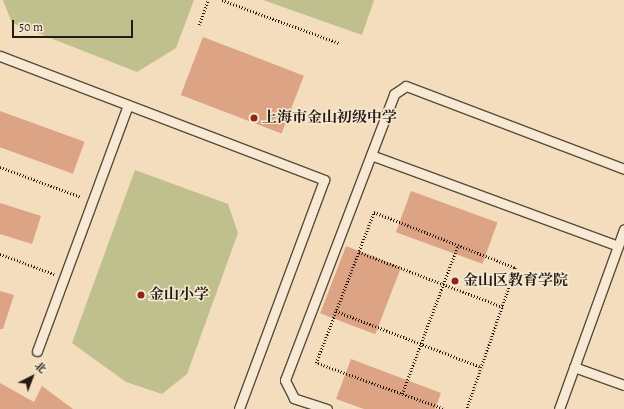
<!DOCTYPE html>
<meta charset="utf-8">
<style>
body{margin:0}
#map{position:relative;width:624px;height:409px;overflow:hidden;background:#f3ddbc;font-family:Alegreya,"Noto Serif SC",serif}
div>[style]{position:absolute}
.green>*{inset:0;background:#bfc08e}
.building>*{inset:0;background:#dca385;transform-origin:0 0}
.path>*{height:2.5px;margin-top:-1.25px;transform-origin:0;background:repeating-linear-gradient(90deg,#241b12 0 1px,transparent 0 3px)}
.roads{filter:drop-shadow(1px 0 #584c3c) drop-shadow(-1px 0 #584c3c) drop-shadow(0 1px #584c3c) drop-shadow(0 -1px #584c3c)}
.lane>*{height:9px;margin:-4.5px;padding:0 4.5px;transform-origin:4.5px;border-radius:4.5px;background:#f7e9d3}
.dots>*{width:11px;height:11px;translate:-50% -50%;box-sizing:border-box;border:2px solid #f7e9d3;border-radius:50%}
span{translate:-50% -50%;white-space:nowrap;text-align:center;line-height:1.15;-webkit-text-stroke:3px #f7e9d3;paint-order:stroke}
.poi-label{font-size:15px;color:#241b12;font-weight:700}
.left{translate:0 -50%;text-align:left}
.north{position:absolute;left:12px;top:357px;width:40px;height:40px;-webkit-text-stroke:3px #f7e9d3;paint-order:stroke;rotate:42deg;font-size:11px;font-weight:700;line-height:16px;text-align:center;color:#241b12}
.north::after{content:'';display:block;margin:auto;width:14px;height:18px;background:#241b12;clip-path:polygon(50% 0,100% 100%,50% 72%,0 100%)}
.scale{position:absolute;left:12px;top:20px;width:121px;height:18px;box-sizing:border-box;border:2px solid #241b12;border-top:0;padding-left:5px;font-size:12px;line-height:14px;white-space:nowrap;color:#241b12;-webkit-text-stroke:3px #f7e9d3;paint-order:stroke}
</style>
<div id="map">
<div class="green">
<div style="clip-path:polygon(3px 0,194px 0,176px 48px,137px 72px,12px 23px)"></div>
<div style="clip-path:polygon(263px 0,374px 0,362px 35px)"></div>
<div style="clip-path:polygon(135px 170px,228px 204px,238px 233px,187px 374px,162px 394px,126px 382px,72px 343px)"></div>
</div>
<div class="building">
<div style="left:203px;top:37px;width:108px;height:62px;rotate:21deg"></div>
<div style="left:0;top:111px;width:90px;height:34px;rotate:20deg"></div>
<div style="left:411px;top:191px;width:92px;height:44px;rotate:20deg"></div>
<div style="clip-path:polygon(0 203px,41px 216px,32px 244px,0 234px)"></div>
<div style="left:346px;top:246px;width:59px;height:72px;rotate:21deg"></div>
<div style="clip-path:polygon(0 291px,14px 295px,3px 329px,0 329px)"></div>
<div style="clip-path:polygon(351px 359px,441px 393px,435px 409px,364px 409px,336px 399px)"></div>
<div style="clip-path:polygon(0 383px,34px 402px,42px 386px,73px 409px,0 409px)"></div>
</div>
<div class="path">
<div style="left:222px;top:0;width:125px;rotate:20.2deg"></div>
<div style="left:199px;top:25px;width:27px;rotate:-70deg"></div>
<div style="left:0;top:167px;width:86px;rotate:20.3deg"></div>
<div style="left:359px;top:252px;width:154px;rotate:20.9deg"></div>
<div style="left:0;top:254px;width:58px;rotate:20.3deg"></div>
<div style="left:336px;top:311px;width:155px;rotate:21.1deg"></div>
<div style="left:402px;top:394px;width:159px;rotate:-69.4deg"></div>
<div style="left:443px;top:409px;width:135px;rotate:-160.1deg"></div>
<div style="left:316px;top:363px;width:162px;rotate:-69deg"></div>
<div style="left:374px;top:212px;width:153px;rotate:21.5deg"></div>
<div style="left:516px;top:268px;width:149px;rotate:109.2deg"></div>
</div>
<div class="roads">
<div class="lane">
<div style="left:0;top:56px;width:347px;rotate:20.9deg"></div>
<div style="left:324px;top:180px;width:244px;rotate:110.4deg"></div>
<div style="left:371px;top:155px;width:263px;rotate:20.2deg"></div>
<div style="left:37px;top:351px;width:262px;rotate:-69.7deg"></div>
<div style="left:574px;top:367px;width:53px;rotate:19.8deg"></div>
<div style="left:327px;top:409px;width:35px;rotate:-162deg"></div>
<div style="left:294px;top:398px;width:20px;rotate:-117deg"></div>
<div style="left:285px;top:380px;width:306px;rotate:-69.1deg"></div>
<div style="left:394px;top:94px;width:14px;rotate:-34deg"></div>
<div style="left:406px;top:86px;width:233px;rotate:20.8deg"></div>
<div style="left:559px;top:409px;width:191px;rotate:-70.1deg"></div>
</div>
</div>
<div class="dots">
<div style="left:254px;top:118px;background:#8f2418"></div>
<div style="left:455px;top:281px;background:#8f2418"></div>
<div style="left:141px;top:295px;background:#8f2418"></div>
</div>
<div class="poi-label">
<span class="left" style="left:262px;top:118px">上海市金山初级中学</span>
<span class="left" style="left:463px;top:281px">金山区教育学院</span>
<span class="left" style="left:149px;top:295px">金山小学</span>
</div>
<div class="north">北</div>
<div class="scale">50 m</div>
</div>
